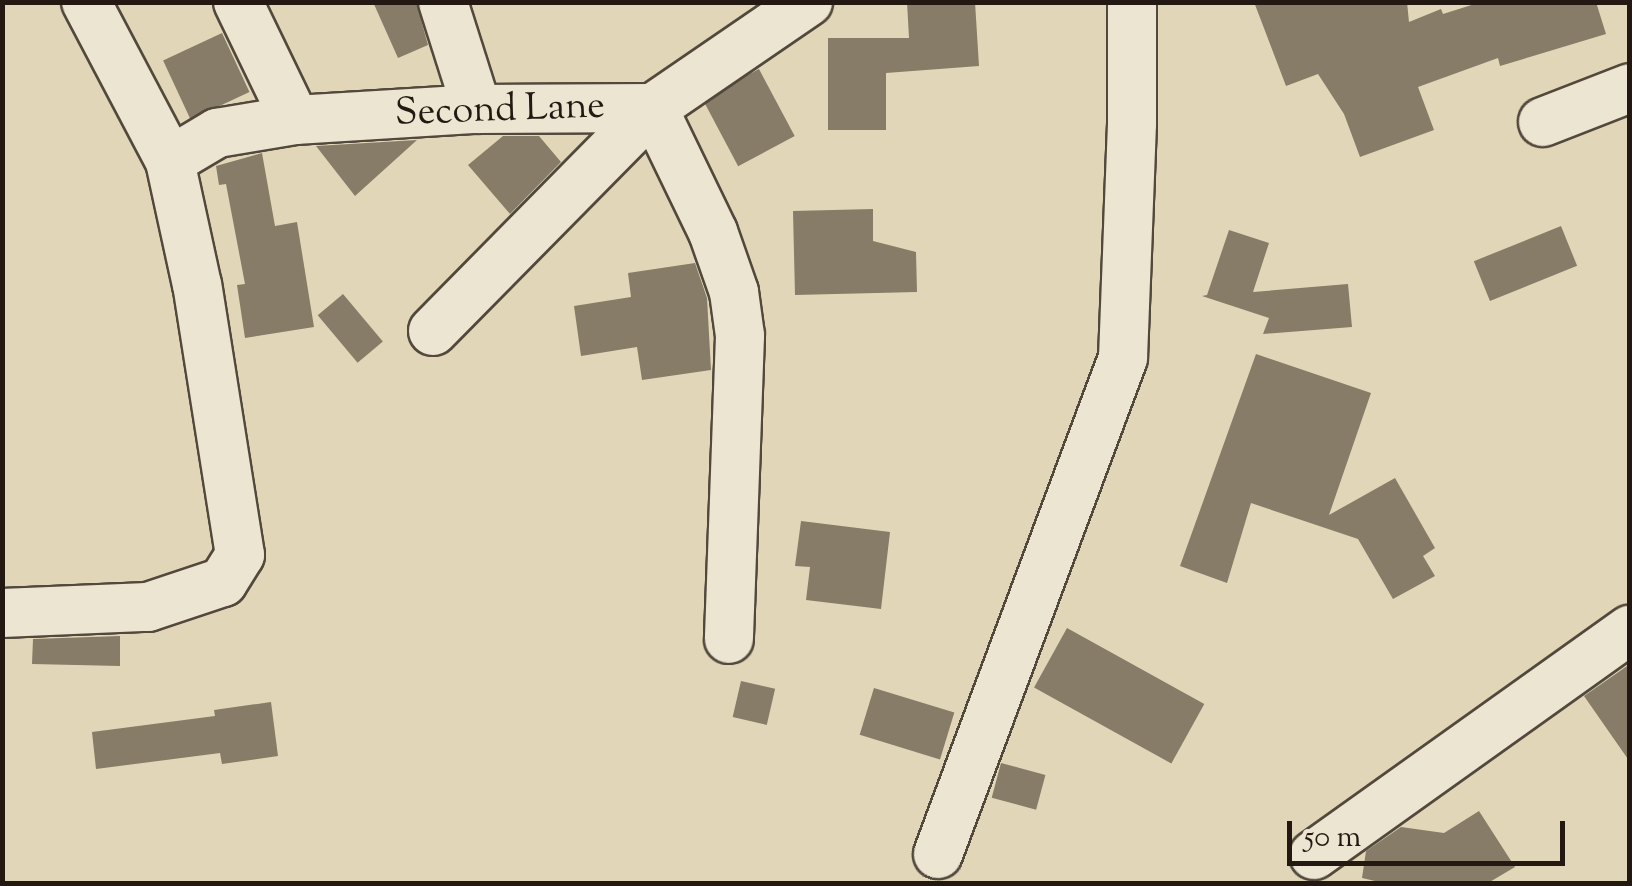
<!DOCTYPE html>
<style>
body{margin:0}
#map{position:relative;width:1632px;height:886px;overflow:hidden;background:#e1d7b8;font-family:"Sorts Mill Goudy",serif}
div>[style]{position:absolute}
.building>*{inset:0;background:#867c68;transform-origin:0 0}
.roads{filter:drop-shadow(2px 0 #52483c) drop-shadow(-2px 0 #52483c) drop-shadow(0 2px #52483c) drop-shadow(0 -2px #52483c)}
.minor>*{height:48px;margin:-24px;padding:0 24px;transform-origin:24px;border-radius:24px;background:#ece5d1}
span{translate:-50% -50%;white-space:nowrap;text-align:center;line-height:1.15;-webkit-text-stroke:8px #ece5d1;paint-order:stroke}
.street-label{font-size:38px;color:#231912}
.frame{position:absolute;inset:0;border:5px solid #231912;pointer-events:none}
.scale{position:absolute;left:1287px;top:821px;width:278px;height:45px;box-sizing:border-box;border:5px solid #231912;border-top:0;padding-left:12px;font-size:30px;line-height:35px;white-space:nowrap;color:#231912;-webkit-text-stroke:8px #ece5d1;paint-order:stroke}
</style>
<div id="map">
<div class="building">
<div style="clip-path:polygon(373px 2px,416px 2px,428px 45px,398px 58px)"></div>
<div style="clip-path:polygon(907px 2px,975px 2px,979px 66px,886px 73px,886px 130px,828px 130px,828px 38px,909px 38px)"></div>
<div style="clip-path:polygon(1254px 2px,1407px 2px,1409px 22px,1441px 9px,1443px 14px,1481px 2px,1596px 2px,1606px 34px,1500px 66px,1498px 58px,1418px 87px,1434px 130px,1360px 157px,1344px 114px,1318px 74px,1286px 86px)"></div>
<div style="left:222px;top:33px;width:65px;height:65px;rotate:65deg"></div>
<div style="left:759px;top:69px;width:76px;height:64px;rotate:62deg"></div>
<div style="clip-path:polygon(503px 136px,539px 136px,561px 162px,510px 214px,468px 165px)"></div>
<div style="clip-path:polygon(417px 140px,355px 196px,316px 146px)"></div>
<div style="clip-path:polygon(262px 153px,275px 226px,297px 222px,314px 327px,245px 338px,237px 285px,245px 284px,226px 184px,219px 185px,216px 166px)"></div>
<div style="clip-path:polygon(873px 209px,873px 241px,916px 252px,917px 292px,795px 295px,793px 211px)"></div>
<div style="left:1561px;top:226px;width:43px;height:94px;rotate:68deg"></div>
<div style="clip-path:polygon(1229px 230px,1269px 243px,1253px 292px,1348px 284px,1352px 327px,1263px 334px,1269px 318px,1202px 296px,1207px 295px)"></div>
<div style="clip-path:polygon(695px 263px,707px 298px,711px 370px,642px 380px,637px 347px,581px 356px,574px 306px,631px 297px,628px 273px)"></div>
<div style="left:343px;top:294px;width:62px;height:33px;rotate:50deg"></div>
<div style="clip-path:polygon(1256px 354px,1371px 393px,1329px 515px,1395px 478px,1435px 548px,1423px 556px,1435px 576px,1393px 599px,1358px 539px,1251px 503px,1227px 583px,1180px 566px)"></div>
<div style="clip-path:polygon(801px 521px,890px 532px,881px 609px,806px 600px,810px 567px,795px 566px)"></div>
<div style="left:1067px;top:628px;width:157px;height:68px;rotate:29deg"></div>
<div style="clip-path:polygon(120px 636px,120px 666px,32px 664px,33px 639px)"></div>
<div style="clip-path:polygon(1630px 664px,1630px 762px,1584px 696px)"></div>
<div style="left:741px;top:681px;width:35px;height:37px;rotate:13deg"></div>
<div style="left:874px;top:688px;width:84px;height:49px;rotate:17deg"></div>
<div style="clip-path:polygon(271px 702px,278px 756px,222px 764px,220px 753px,96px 769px,92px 732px,215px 716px,214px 710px)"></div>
<div style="left:1001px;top:763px;width:46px;height:36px;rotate:15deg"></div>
<div style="clip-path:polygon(1479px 811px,1515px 867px,1488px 883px,1388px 884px,1362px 878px,1366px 851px,1401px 827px,1444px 833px)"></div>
</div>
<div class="roads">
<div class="minor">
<div style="left:238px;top:2px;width:131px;rotate:64.2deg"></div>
<div style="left:443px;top:2px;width:112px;rotate:72.4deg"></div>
<div style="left:1543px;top:122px;width:93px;rotate:-21.3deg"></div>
<div style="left:170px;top:161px;width:55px;rotate:-30.8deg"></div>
<div style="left:217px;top:133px;width:79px;rotate:-9.5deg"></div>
<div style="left:295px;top:120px;width:182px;rotate:-3.5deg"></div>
<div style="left:477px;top:109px;width:176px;rotate:-0.3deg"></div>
<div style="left:653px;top:108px;width:188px;rotate:-34.4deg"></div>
<div style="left:433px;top:331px;width:313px;rotate:-45.4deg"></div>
<div style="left:653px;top:108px;width:138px;rotate:64.2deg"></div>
<div style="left:713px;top:232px;width:64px;rotate:70.7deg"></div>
<div style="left:734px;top:292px;width:44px;rotate:82.2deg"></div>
<div style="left:740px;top:336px;width:303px;rotate:92.1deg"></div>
<div style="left:2px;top:613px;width:146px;rotate:-2.4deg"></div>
<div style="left:148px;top:607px;width:79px;rotate:-18.4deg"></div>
<div style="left:223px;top:582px;width:32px;rotate:-58deg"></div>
<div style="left:240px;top:555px;width:273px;rotate:-99deg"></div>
<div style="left:197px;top:285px;width:127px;rotate:-102.3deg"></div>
<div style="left:170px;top:161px;width:180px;rotate:-117.8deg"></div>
<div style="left:938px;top:854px;width:529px;rotate:-69.55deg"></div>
<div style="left:1123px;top:358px;width:235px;rotate:-87.8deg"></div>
<div style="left:1132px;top:123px;width:121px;rotate:-90deg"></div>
<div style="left:1314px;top:855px;width:388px;rotate:-35.5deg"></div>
</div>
</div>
<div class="street-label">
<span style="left:500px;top:112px;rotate:-2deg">Second Lane</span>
</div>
<div class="frame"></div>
<div class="scale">50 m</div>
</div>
